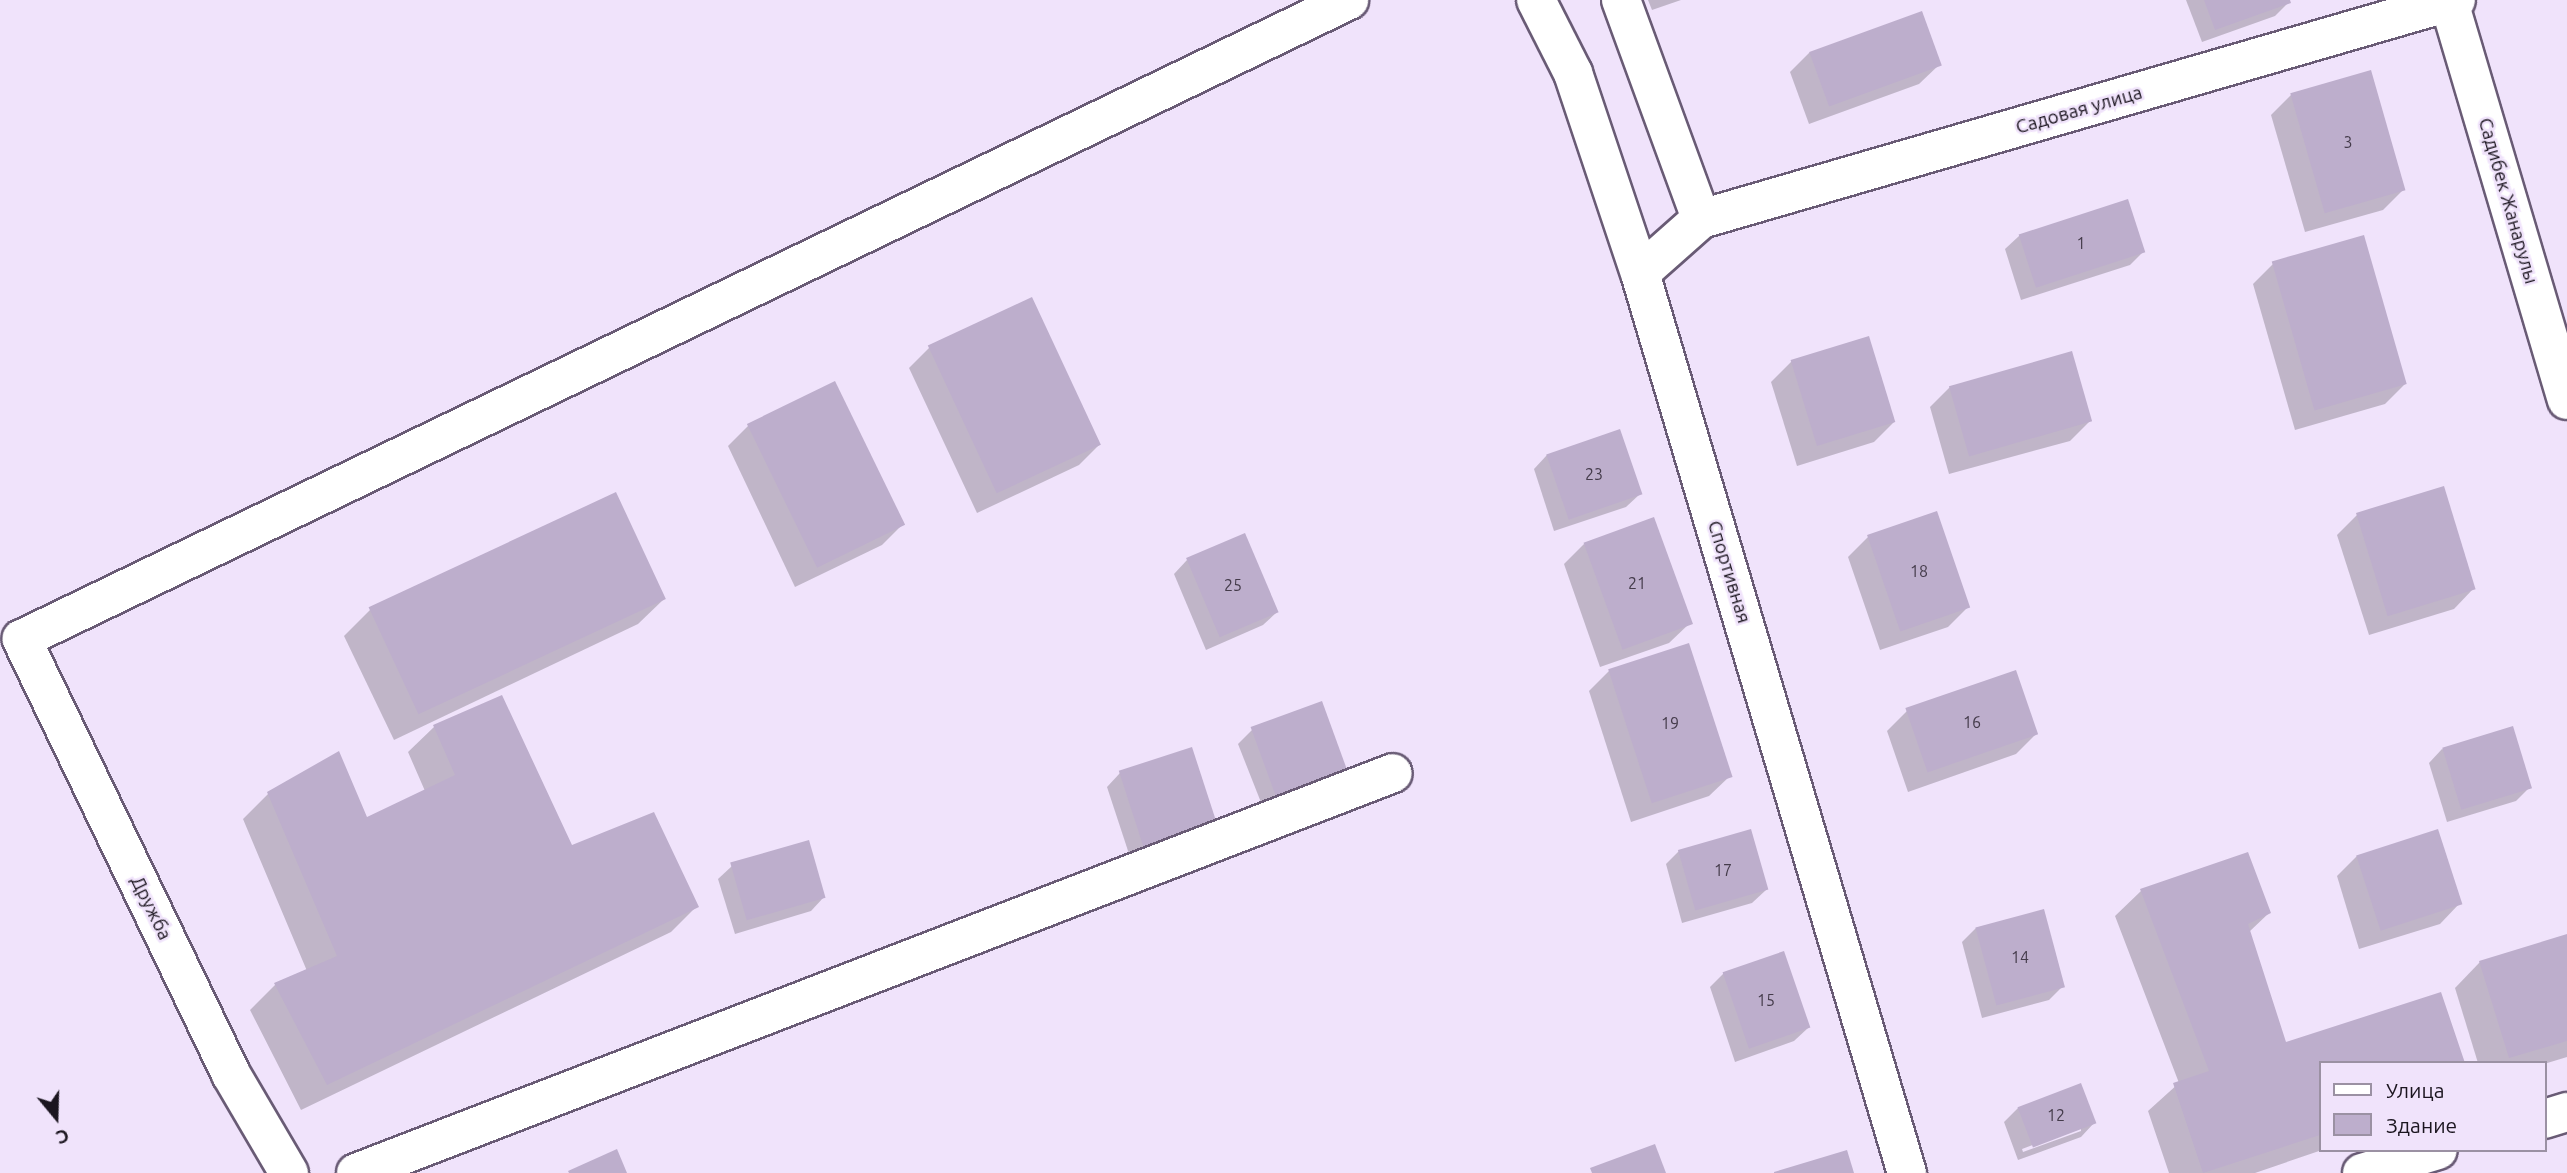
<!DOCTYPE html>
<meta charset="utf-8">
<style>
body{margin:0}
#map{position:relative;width:2567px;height:1173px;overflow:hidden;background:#f0e3fb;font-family:Ubuntu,sans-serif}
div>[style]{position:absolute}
.shadow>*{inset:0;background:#0003}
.building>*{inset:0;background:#bdaecc;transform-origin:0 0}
.roads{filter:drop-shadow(2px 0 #695b75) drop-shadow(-2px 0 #695b75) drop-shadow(0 2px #695b75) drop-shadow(0 -2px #695b75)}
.minor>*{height:38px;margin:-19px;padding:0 19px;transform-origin:19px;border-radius:19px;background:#fff}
span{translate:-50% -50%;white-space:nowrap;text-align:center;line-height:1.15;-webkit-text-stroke:5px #f0e3fb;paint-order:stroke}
.number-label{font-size:16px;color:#443b4a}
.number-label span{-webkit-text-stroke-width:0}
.street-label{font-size:19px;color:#1b151f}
.legend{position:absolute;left:2319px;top:1061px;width:228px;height:91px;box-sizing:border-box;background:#f0e3fb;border:2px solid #9b91a3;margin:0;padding:9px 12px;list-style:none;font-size:21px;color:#1b151f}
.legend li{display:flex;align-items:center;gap:14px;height:35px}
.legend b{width:35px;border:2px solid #9b91a3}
.north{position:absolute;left:21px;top:1082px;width:70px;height:70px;-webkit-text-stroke:5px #f0e3fb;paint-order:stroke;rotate:161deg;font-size:19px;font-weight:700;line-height:28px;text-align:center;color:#1b151f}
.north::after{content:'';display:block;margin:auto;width:24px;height:32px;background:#1b151f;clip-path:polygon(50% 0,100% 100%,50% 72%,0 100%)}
</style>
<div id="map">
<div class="shadow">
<div style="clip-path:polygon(1648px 0,1681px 0,1652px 10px)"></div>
<div style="clip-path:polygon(2186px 0,2288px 0,2289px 2px,2275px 16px,2202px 42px)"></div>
<div style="clip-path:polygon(1810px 52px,1940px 64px,1919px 84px,1809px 124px,1790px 72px)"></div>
<div style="clip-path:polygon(2291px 95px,2403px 190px,2383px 210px,2305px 232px,2271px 115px)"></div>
<div style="clip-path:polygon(2127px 201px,2143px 252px,2130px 265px,2021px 300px,2005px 249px,2019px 236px)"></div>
<div style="clip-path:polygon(2273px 264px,2405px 384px,2385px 404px,2295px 430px,2253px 284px)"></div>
<div style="clip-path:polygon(1031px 300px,1099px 445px,1079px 465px,977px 513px,909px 368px,929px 348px)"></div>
<div style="clip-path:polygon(1868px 338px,1894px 422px,1874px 442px,1797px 466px,1771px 382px,1791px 362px)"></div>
<div style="clip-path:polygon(834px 384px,902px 525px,882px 545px,795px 587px,728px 446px,748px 426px)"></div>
<div style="clip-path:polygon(1950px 387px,2090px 421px,2070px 441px,1949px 474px,1930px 407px)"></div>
<div style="clip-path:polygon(1547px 455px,1640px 494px,1626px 507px,1554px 531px,1534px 469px)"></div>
<div style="clip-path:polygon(2357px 515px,2474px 588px,2454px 609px,2369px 635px,2337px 535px)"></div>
<div style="clip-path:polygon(1868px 537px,1968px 607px,1948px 627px,1880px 650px,1848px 557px)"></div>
<div style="clip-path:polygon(1584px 544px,1690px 623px,1669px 643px,1600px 667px,1564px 564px)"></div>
<div style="clip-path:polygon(1187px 560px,1277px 612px,1263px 625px,1206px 650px,1174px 574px)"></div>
<div style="clip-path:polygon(664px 599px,638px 624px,394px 740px,344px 636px,370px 610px)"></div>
<div style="clip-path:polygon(1609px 671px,1730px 776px,1709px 796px,1631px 822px,1589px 691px)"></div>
<div style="clip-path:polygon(501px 697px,571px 848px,697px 906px,671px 932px,301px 1110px,250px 1010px,275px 985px,307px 971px,243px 819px,268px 794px,366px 819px,425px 791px,408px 752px,434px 727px)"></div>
<div style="clip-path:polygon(1907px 711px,2036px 734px,2016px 754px,1908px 792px,1887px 731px)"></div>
<div style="clip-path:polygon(1252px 730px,1346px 770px,1264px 810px,1238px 744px)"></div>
<div style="clip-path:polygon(2442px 749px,2530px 787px,2516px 801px,2447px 822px,2429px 763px)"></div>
<div style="clip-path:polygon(1120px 773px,1215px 823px,1131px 860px,1107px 787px)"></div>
<div style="clip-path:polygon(1679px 851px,1766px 890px,1752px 903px,1682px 923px,1666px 864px)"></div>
<div style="clip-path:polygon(2247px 854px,2269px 913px,2249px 932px,2285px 1044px,2320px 1063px,2322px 1150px,2255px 1173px,2169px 1173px,2148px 1111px,2179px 1083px,2115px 916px,2141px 891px)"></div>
<div style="clip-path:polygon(2357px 856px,2460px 903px,2440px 924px,2359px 949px,2337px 876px)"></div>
<div style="clip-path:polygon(732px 866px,824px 897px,811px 911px,735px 934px,718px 879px)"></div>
<div style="clip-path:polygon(1976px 928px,2063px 986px,2049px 1000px,1982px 1018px,1962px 942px)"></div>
<div style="clip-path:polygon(2567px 935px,2567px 1057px,2544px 1064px,2478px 1063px,2455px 988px,2480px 962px)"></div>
<div style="clip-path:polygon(1724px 973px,1808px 1028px,1794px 1041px,1735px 1062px,1710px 987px)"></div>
<div style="clip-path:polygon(evenodd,2018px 1108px,2094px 1123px,2081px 1137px,2018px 1160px,2004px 1122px,2018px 1108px,2081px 1127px,2081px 1131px,2023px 1152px,2022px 1149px,2081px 1127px)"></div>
</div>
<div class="building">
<div style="clip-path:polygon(2204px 0,2290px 0,2291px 3px,2215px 30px)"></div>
<div style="left:1922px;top:11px;width:58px;height:120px;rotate:70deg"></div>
<div style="left:2371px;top:70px;width:125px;height:84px;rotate:74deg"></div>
<div style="left:2128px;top:199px;width:56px;height:115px;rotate:72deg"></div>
<div style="left:2364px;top:235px;width:155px;height:96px;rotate:74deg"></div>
<div style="left:1032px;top:297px;width:163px;height:115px;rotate:65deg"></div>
<div style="left:1869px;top:336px;width:90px;height:82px;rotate:73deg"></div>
<div style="left:2072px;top:351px;width:73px;height:128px;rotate:74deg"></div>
<div style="left:835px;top:381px;width:160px;height:98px;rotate:64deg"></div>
<div style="left:1620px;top:429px;width:69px;height:78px;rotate:71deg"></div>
<div style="left:2444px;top:486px;width:108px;height:92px;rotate:73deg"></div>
<div style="left:616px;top:492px;width:118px;height:273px;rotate:65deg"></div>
<div style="left:1937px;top:511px;width:102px;height:74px;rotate:71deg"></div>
<div style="left:1654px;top:517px;width:114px;height:75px;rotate:70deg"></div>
<div style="left:1245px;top:533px;width:86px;height:64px;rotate:67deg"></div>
<div style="left:1689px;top:643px;width:141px;height:85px;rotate:72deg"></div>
<div style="left:2016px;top:670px;width:68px;height:117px;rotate:71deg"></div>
<div style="clip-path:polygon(502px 695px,572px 845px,654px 812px,699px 907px,327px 1085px,274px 983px,337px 956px,267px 792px,339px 751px,367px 817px,455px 775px,433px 725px)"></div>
<div style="left:1322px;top:701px;width:75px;height:76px;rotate:70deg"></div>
<div style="left:2513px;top:726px;width:65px;height:74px;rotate:73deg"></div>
<div style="left:1192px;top:747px;width:80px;height:77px;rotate:72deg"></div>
<div style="left:1751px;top:829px;width:63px;height:76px;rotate:74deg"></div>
<div style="left:2438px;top:829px;width:79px;height:86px;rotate:72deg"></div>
<div style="left:809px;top:840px;width:60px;height:82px;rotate:74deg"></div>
<div style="clip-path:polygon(2248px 852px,2271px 913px,2248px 924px,2286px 1042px,2441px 992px,2465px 1063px,2320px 1063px,2320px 1135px,2203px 1173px,2173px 1083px,2209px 1071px,2140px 889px)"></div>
<div style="left:2044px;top:909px;width:81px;height:71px;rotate:75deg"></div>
<div style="clip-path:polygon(2567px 934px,2567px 1041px,2509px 1058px,2479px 961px)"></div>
<div style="left:1784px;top:951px;width:81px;height:65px;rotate:71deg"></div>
<div style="left:2081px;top:1083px;width:43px;height:68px;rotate:69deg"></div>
<div style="clip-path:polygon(1655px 1144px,1666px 1173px,1592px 1173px,1590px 1168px)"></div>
<div style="clip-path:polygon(617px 1149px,627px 1173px,569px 1173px,568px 1171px)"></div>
<div style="clip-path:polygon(1847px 1150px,1854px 1173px,1774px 1173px,1774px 1172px)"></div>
</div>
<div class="roads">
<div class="minor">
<div style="left:1536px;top:0;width:82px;rotate:63.1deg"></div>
<div style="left:1573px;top:73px;width:211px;rotate:71.5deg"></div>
<div style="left:1621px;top:0;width:233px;rotate:69.9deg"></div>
<div style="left:1701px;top:219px;width:81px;rotate:138.5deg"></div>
<div style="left:1640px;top:273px;width:939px;rotate:73.48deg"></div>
<div style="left:2449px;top:2px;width:415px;rotate:73.5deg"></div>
<div style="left:1701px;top:219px;width:786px;rotate:-16.18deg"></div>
<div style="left:2544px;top:1119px;width:24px;rotate:-17deg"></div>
<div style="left:289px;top:1173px;width:115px;rotate:-120.4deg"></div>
<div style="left:231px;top:1074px;width:483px;rotate:-115.7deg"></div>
<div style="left:22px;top:639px;width:1473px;rotate:-25.71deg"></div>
<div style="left:356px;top:1173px;width:1111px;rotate:-21.09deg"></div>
<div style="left:2362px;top:1173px;width:79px;rotate:-16.8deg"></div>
</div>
</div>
<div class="number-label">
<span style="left:2348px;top:142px">3</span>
<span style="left:2081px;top:243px">1</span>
<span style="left:1594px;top:474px">23</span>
<span style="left:1919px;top:571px">18</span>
<span style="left:1637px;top:583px">21</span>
<span style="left:1233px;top:585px">25</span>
<span style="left:1972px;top:722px">16</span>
<span style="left:1670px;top:723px">19</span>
<span style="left:1723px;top:870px">17</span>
<span style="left:2020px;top:957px">14</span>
<span style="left:1766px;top:1000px">15</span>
<span style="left:2056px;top:1115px">12</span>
</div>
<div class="street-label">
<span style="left:2079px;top:110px;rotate:-16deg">Садовая улица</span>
<span style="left:2508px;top:201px;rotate:74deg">Садибек Жанарулы</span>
<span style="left:1729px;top:572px;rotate:73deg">Спортивная</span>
<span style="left:151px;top:908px;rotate:64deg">Дружба</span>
</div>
<ul class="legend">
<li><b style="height:9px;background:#fff"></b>Улица</li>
<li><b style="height:19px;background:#bdaecc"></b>Здание</li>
</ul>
<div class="north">С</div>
</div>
